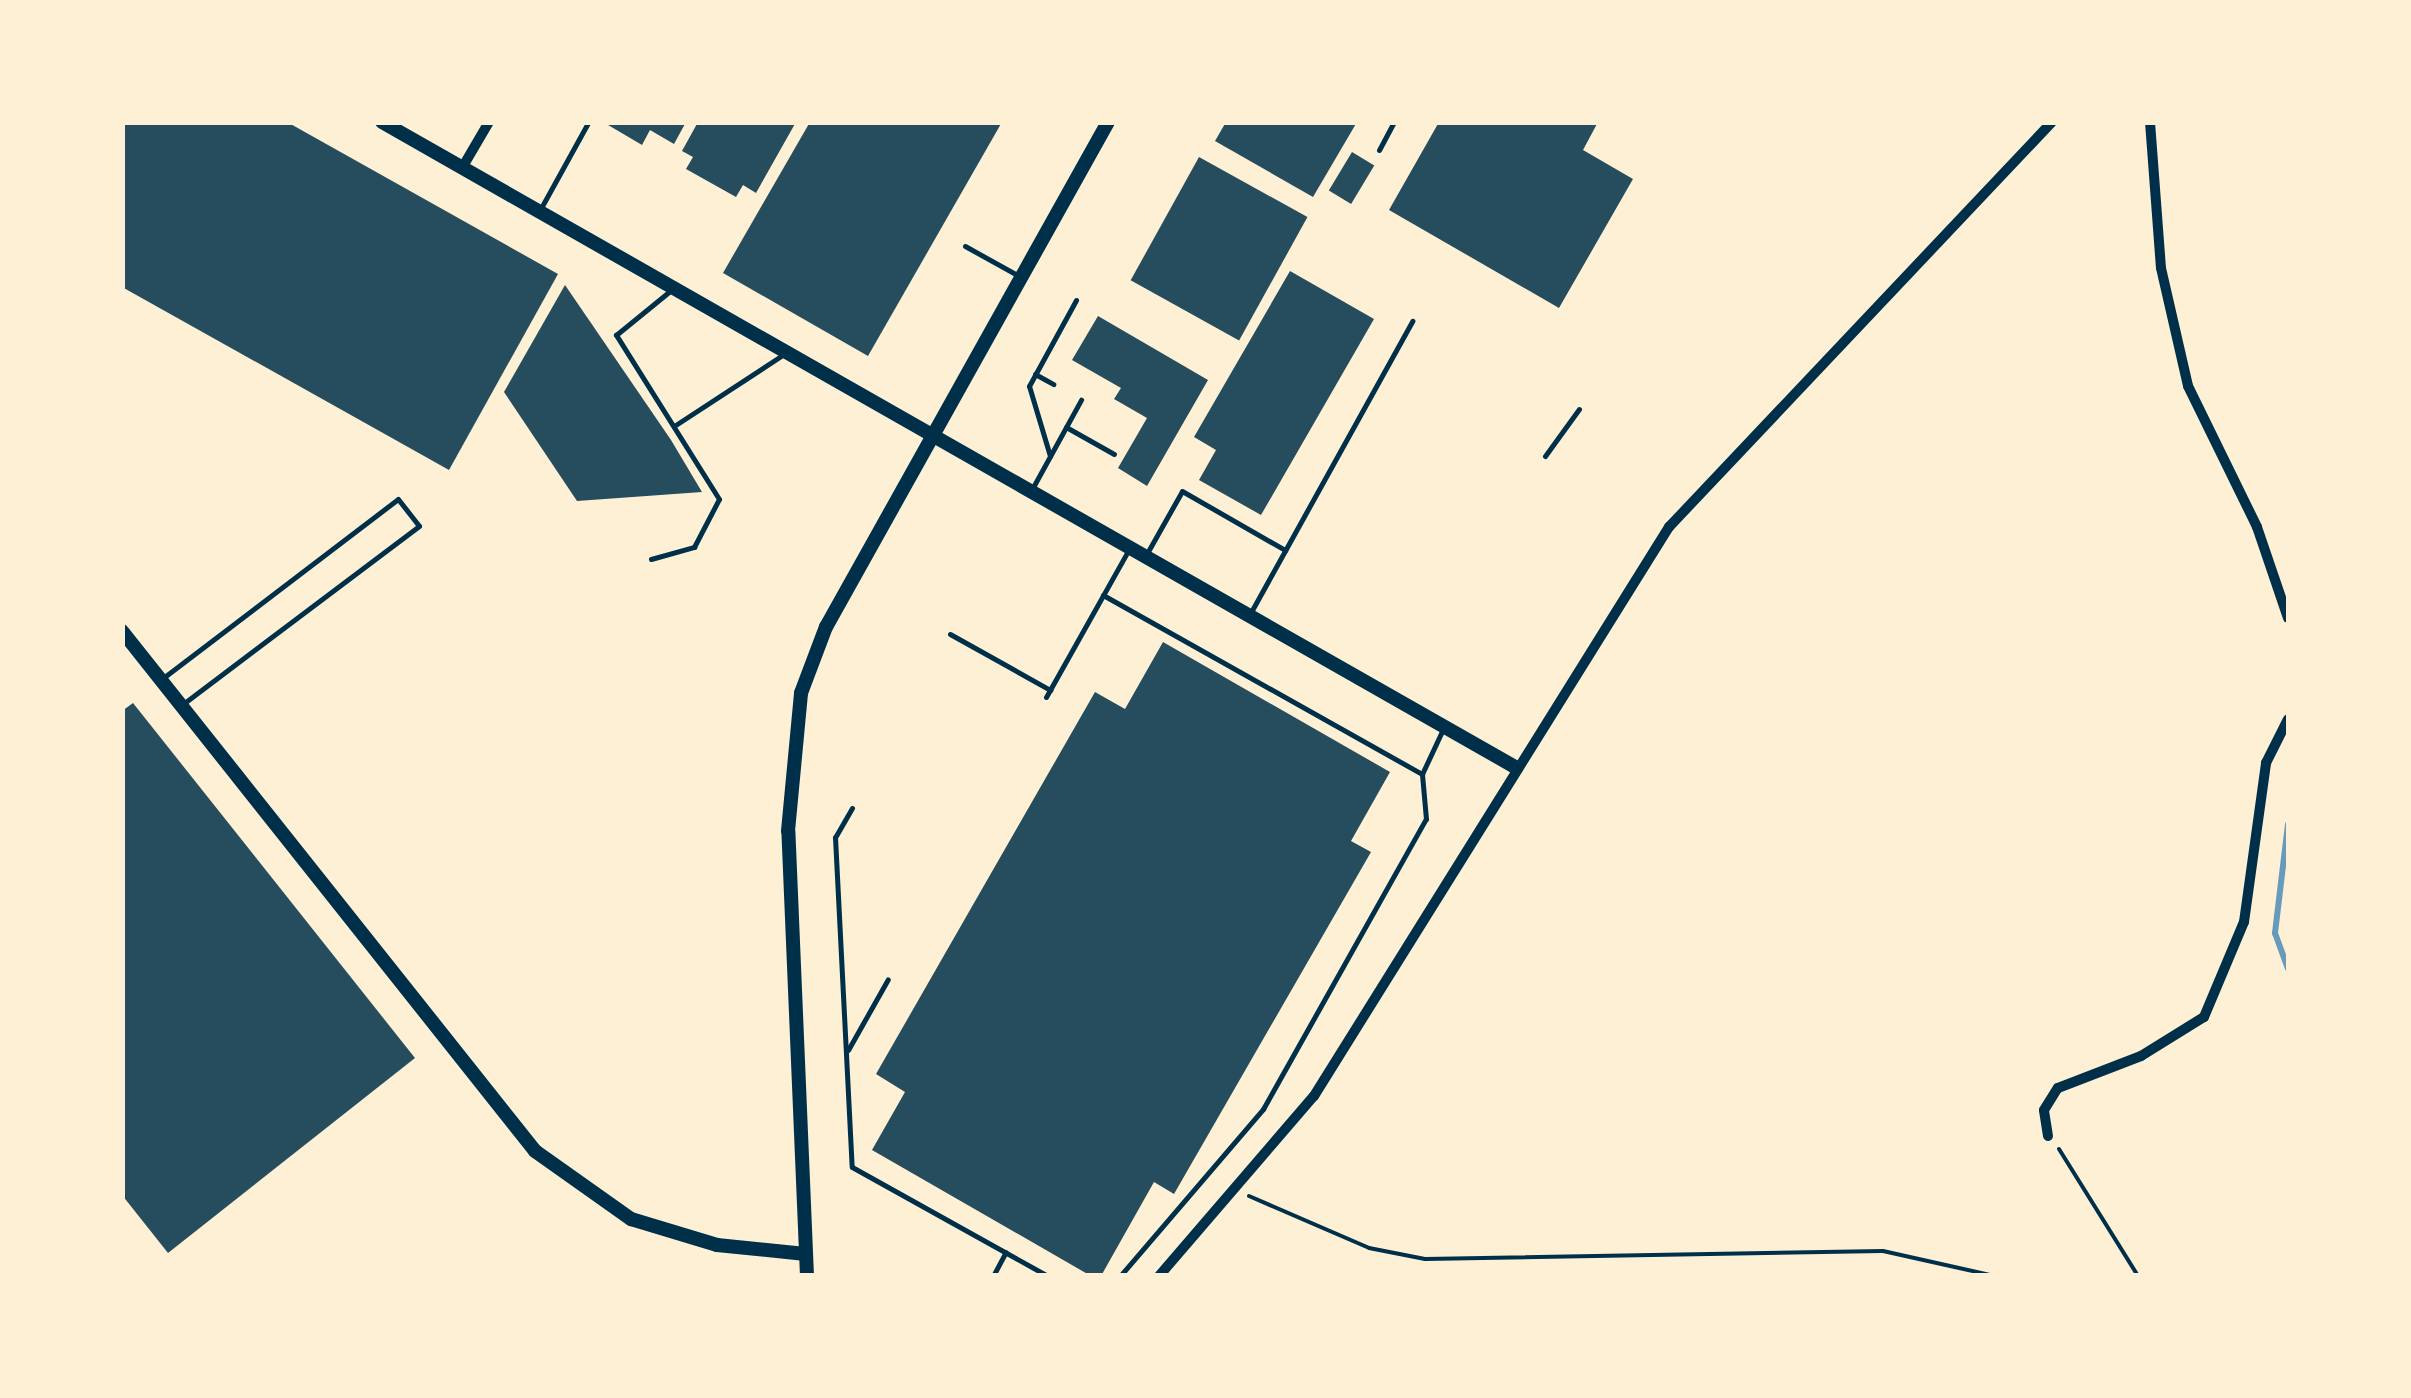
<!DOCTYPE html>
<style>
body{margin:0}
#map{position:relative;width:2411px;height:1398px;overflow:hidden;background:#fdf0d5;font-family:"Roboto Condensed",sans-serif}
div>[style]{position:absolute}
.stream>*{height:6px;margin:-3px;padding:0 3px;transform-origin:3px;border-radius:3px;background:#669bbc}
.building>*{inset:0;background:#264d5e;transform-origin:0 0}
.path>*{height:4px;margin:-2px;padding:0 2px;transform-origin:2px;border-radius:2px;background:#003049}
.service>*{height:5px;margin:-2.5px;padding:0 2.5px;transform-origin:2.5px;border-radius:2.5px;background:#003049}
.minor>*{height:10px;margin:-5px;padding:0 5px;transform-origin:5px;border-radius:5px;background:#003049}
.tertiary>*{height:14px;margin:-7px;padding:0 7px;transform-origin:7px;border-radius:7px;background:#003049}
span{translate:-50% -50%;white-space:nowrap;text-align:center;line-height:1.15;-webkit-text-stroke:8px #fdf0d5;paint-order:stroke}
.frame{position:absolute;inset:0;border:125px solid #fdf0d5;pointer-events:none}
</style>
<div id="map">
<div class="stream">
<div style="left:2288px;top:824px;width:110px;rotate:96.8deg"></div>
<div style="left:2275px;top:933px;width:38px;rotate:70deg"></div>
</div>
<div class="building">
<div style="clip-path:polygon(122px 122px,287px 122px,558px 274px,449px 470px,122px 287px)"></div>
<div style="clip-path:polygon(603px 122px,686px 122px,674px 144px,650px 130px,642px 145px)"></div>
<div style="clip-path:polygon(698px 122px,796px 122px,756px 193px,743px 185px,736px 197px,686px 169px,693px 157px,682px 151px)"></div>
<div style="clip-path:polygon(810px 122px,1002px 122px,868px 356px,723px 273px)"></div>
<div style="clip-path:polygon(1226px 122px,1357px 122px,1313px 197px,1215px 141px)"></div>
<div style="clip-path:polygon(1439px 122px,1598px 122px,1583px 150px,1633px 179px,1559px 308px,1389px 210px)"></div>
<div style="left:1352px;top:152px;width:26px;height:45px;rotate:31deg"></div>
<div style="left:1199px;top:157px;width:124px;height:141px;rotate:29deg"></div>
<div style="clip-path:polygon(1290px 271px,1374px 319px,1261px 515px,1199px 480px,1216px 450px,1194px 437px)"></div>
<div style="clip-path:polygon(565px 285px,671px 440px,702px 492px,577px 501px,504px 392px)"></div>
<div style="clip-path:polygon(1098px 316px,1208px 380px,1147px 486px,1118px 468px,1147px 418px,1114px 399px,1121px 388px,1072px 360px)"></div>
<div style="clip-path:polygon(1163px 642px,1390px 772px,1351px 841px,1371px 852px,1174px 1194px,1154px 1182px,1101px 1276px,1091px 1276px,872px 1150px,905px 1092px,876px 1074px,1095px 692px,1125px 709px)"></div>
<div style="clip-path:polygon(133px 703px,415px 1058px,168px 1253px,122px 1195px,122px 711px)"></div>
</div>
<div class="path">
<div style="left:2059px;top:1149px;width:150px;rotate:58.1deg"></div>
<div style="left:1249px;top:1196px;width:131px;rotate:23.4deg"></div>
<div style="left:1369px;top:1248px;width:57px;rotate:11.1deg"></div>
<div style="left:1425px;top:1259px;width:458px;rotate:-1deg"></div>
<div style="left:1883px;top:1251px;width:115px;rotate:12.6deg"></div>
</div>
<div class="service">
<div style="left:1379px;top:150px;width:32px;rotate:-62deg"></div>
<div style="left:541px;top:208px;width:97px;rotate:-61.1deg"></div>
<div style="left:965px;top:246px;width:62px;rotate:29.1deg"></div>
<div style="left:1035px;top:374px;width:21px;rotate:29deg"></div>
<div style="left:674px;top:426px;width:131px;rotate:-33.2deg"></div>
<div style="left:1066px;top:427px;width:55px;rotate:29.4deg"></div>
<div style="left:1050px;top:456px;width:73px;rotate:-106.7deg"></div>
<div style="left:1029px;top:386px;width:98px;rotate:-61.3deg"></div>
<div style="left:1545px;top:456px;width:58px;rotate:-54.1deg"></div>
<div style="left:1032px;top:489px;width:102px;rotate:-61.2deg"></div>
<div style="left:1146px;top:555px;width:73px;rotate:-60.6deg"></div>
<div style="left:1182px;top:491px;width:119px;rotate:29.8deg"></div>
<div style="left:651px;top:559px;width:45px;rotate:-15.6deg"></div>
<div style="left:694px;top:547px;width:54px;rotate:-62.5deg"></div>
<div style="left:719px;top:499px;width:194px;rotate:-122.1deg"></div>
<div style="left:616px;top:335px;width:70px;rotate:-39.2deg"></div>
<div style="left:1103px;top:595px;width:366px;rotate:29.3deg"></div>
<div style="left:1251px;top:612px;width:333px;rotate:-61deg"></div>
<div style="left:950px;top:634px;width:115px;rotate:29.2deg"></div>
<div style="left:163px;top:678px;width:295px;rotate:-37.3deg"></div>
<div style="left:398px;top:499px;width:34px;rotate:52deg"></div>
<div style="left:419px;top:526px;width:296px;rotate:143deg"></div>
<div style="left:1046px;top:697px;width:167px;rotate:-60.7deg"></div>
<div style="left:852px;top:808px;width:34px;rotate:120deg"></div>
<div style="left:835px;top:837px;width:330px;rotate:87.1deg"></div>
<div style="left:852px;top:1167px;width:224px;rotate:29.1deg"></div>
<div style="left:848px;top:1050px;width:81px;rotate:-60.6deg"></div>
<div style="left:993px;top:1276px;width:27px;rotate:-62deg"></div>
<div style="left:1120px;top:1276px;width:220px;rotate:-49.4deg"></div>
<div style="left:1263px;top:1109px;width:333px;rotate:-60.7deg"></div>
<div style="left:1426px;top:819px;width:45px;rotate:-95.1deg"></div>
<div style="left:1422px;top:774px;width:50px;rotate:-65deg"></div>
</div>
<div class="minor">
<div style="left:2150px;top:122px;width:146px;rotate:85.7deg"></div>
<div style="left:2161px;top:268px;width:121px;rotate:77.1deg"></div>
<div style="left:2188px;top:386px;width:157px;rotate:63.9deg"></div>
<div style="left:2257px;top:527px;width:96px;rotate:71.2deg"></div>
<div style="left:462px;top:168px;width:53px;rotate:-59.6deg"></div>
<div style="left:2048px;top:1136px;width:26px;rotate:-99deg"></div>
<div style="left:2044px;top:1110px;width:26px;rotate:-58deg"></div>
<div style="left:2058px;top:1088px;width:89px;rotate:-21.1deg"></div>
<div style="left:2141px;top:1056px;width:74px;rotate:-31.8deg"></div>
<div style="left:2204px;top:1017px;width:103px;rotate:-67.2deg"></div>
<div style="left:2244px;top:922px;width:161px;rotate:-82.1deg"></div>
<div style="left:2266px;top:763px;width:49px;rotate:-63.4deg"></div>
<div style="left:1159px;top:1276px;width:238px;rotate:-49.3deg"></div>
<div style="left:1314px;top:1096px;width:671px;rotate:-58.04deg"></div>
<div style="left:1669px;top:527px;width:557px;rotate:-46.6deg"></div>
</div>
<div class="tertiary">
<div style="left:382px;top:122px;width:1304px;rotate:29.65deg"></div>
<div style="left:122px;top:631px;width:664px;rotate:51.54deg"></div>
<div style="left:535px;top:1151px;width:118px;rotate:35.3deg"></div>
<div style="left:631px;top:1219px;width:90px;rotate:16.8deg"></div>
<div style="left:717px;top:1245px;width:89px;rotate:5.8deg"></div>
<div style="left:807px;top:1276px;width:445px;rotate:-92.4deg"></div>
<div style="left:788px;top:831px;width:139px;rotate:-84.6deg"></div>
<div style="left:801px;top:693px;width:71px;rotate:-69.3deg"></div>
<div style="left:826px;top:627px;width:578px;rotate:-60.82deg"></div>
</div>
<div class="frame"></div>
</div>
